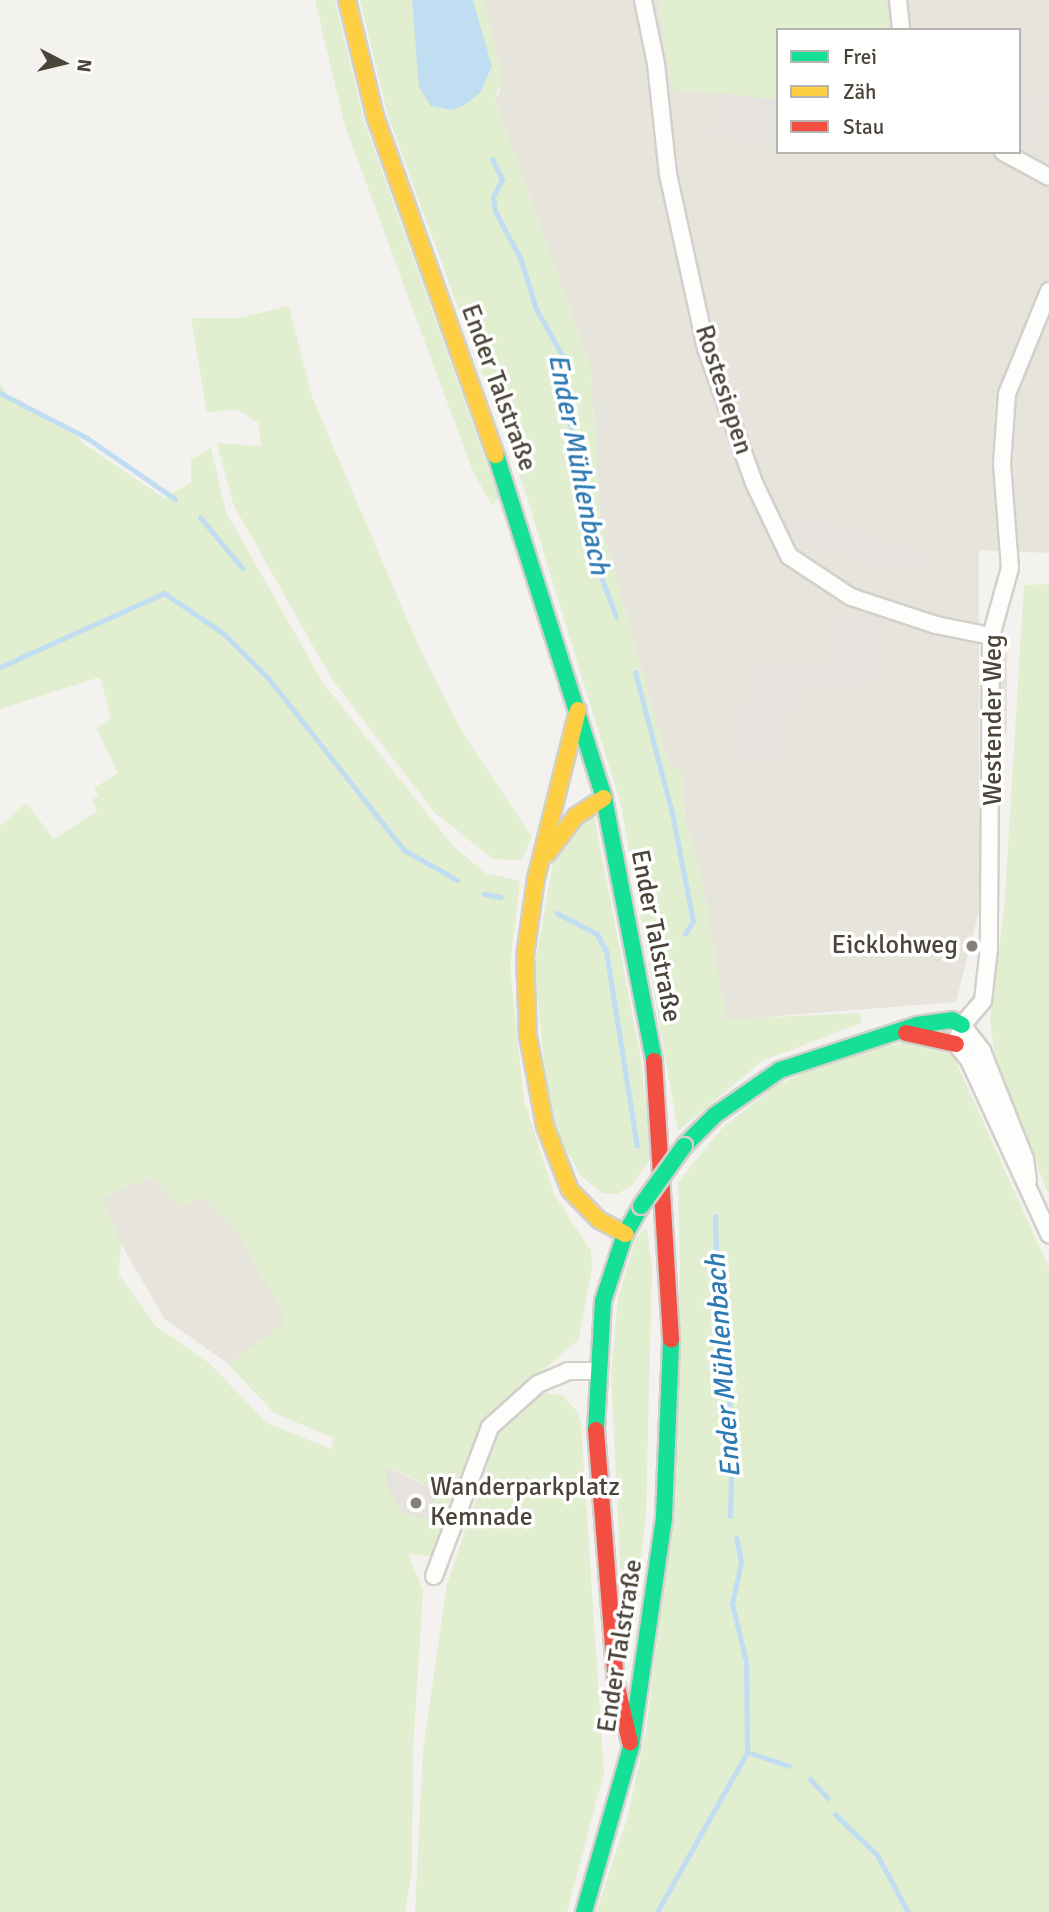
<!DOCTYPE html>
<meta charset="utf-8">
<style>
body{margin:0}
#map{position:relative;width:1049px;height:1912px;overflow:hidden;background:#f4f2ee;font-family:Signika,sans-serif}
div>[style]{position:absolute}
.residential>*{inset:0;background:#e7e4dc}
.green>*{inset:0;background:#e1eecf}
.parking>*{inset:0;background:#e6e3df;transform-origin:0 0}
.water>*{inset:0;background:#c0ddf1}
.stream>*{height:5px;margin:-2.5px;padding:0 2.5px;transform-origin:2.5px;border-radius:2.5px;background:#c0ddf1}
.roads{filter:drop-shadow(2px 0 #d2d0cb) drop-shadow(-2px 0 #d2d0cb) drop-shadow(0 2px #d2d0cb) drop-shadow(0 -2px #d2d0cb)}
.street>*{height:16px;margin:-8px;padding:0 8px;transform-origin:8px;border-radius:8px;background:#fdfdfc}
.fast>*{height:16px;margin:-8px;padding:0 8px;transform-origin:8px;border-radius:8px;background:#16e098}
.slow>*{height:16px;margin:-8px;padding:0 8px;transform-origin:8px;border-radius:8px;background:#ffcf43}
.jam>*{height:16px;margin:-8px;padding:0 8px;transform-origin:8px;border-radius:8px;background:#f24e42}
.bridges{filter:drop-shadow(2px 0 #d3cfc5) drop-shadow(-2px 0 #d3cfc5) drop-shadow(0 2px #d3cfc5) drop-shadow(0 -2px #d3cfc5)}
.fast-bridge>*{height:16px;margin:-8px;padding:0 8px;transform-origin:8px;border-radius:8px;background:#16e098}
.dots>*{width:19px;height:19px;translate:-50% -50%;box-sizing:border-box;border:4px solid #fff;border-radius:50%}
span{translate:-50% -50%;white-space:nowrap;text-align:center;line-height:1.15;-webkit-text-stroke:7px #fff;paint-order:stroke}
.street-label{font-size:26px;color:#4b4439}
.poi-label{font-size:26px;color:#4b4439}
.right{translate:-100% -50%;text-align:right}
.left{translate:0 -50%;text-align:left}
.water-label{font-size:28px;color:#2e7ab2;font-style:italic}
.legend{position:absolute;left:776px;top:28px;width:245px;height:126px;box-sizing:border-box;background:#fff;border:2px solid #b7b4b0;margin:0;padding:9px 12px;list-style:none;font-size:21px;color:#4b4439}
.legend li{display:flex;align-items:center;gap:14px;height:35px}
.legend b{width:35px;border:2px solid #b7b4b0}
.north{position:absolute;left:28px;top:28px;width:70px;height:70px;-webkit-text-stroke:5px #fff;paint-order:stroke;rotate:97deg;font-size:19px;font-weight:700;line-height:28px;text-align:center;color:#4b4439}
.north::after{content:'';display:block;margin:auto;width:24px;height:32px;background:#4b4439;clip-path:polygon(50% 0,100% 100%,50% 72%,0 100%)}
</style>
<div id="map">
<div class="residential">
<div style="clip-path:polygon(evenodd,484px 0,1049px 0,1049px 553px,979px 550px,979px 911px,956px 1002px,726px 1020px,701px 875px,685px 819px,683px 773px,667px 761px,600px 520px,591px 368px,495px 100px,500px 91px,484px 0,778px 30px,1019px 30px,1019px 152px,778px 152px,778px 30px)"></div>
<div style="clip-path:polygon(150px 1177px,183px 1207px,202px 1197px,238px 1232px,288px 1322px,228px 1364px,164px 1318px,121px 1244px,102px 1198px)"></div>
</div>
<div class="green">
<div style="clip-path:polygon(315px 0,335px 0,364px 121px,499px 498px,492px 505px,473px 472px,344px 123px)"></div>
<div style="clip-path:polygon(360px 0,412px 0,415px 34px,463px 106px,481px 92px,492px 66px,473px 0,484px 0,502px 76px,495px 100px,591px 368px,600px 520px,667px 761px,683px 773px,685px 819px,701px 875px,726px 1019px,860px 1013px,861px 1023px,762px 1061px,678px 1131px,621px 805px,524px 488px,388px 116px)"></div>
<div style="clip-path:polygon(658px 0,885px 0,891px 30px,778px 30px,778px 100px,672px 89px)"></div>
<div style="clip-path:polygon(289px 306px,312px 397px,419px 647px,461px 730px,532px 837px,522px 860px,493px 859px,435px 813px,331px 678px,233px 504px,217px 443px,261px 446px,259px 423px,236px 409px,207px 413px,191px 318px,239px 318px)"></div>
<div style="clip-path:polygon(evenodd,0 384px,13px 402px,70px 427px,85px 445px,164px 498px,191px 482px,191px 460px,211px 448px,226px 512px,323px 683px,453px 846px,485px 873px,520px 881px,510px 967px,524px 1101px,555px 1196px,591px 1251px,592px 1267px,579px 1339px,483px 1422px,431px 1556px,408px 1554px,423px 1590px,413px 1750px,412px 1871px,405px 1912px,0 1912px,0 826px,26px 803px,54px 839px,97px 811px,92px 800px,99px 796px,94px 788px,118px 773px,96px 728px,111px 718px,100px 677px,0 709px,0 384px,150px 1177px,183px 1207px,203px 1197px,238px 1232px,287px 1322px,228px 1364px,274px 1413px,334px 1438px,331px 1449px,267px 1423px,209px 1363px,156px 1326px,119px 1275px,121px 1244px,103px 1199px,150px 1177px,0 384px,388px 1467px,406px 1475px,437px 1491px,386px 1485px,388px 1467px)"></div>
<div style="clip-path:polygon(1049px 584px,1049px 1195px,996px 1067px,990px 1020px,1004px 911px,1024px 585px)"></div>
<div style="clip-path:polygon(593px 810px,641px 1059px,651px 1158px,632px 1185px,617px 1194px,603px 1194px,581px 1176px,562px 1143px,548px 1098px,534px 968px,553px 863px)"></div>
<div style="clip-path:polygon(903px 1043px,953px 1055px,1049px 1268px,1049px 1912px,596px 1912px,628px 1816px,646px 1730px,672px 1519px,680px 1268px,678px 1182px,724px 1126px,777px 1085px,854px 1052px)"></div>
<div style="clip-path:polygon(647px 1228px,652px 1268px,646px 1516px,639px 1578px,621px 1582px,611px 1374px,618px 1298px,636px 1238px)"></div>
<div style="clip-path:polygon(541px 1393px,562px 1395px,577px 1411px,581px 1425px,604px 1772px,567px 1912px,415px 1912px,423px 1750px,447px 1584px,498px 1434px)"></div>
</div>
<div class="parking">
<div style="left:715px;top:93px;width:63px;height:45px;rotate:6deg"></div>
<div style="clip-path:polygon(1049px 93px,1046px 140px,1023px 142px,1020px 96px)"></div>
<div style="clip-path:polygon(831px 520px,877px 541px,926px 552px,924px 571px,897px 572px,801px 545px,785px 522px)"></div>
<div style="clip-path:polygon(859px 600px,887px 609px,874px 684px,859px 689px,797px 684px,782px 763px,734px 755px,750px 669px,762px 662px,829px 666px,838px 616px,856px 618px)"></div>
<div style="clip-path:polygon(1007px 652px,1007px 734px,996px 740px,995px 659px)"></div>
<div style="clip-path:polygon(387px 1467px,437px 1491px,431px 1520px,404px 1514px,386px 1485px)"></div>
</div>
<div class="water">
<div style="clip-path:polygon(412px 0,473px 0,492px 66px,481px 92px,463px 106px,451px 110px,431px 106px,419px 87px)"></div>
</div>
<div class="stream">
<div style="left:492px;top:159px;width:22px;rotate:63deg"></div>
<div style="left:502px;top:179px;width:20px;rotate:117deg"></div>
<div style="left:493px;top:197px;width:14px;rotate:82deg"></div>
<div style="left:495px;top:211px;width:55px;rotate:62deg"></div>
<div style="left:521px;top:260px;width:51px;rotate:73deg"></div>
<div style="left:536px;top:309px;width:53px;rotate:60.5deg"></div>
<div style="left:562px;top:355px;width:48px;rotate:87.6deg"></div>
<div style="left:564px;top:403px;width:77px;rotate:74.2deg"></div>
<div style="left:585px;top:477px;width:90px;rotate:82.3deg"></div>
<div style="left:597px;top:566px;width:54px;rotate:69.6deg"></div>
<div style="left:0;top:393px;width:98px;rotate:27.3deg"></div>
<div style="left:87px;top:438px;width:107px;rotate:34.7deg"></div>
<div style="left:200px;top:517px;width:67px;rotate:50.4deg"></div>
<div style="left:0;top:667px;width:180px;rotate:-24.3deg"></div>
<div style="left:164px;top:593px;width:73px;rotate:34.3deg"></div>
<div style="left:224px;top:634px;width:62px;rotate:45deg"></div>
<div style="left:268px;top:678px;width:219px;rotate:51.7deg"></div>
<div style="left:404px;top:850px;width:61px;rotate:29.5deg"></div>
<div style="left:635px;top:672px;width:146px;rotate:75.3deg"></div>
<div style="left:672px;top:813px;width:110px;rotate:79deg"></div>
<div style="left:693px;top:921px;width:15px;rotate:122deg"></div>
<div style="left:484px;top:894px;width:17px;rotate:10deg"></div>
<div style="left:557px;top:913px;width:45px;rotate:27.7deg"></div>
<div style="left:597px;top:934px;width:19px;rotate:62deg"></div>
<div style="left:606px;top:951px;width:197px;rotate:81deg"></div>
<div style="left:715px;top:1216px;width:117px;rotate:88.5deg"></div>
<div style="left:718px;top:1333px;width:26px;rotate:69deg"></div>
<div style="left:727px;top:1357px;width:21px;rotate:109deg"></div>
<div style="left:720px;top:1377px;width:10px;rotate:37deg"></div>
<div style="left:728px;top:1383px;width:61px;rotate:86.2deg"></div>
<div style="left:732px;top:1444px;width:72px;rotate:91.6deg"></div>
<div style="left:747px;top:1752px;width:44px;rotate:18.4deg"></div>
<div style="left:810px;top:1779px;width:26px;rotate:47deg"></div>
<div style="left:835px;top:1814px;width:59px;rotate:44.3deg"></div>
<div style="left:877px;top:1855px;width:65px;rotate:61.5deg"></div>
<div style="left:657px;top:1912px;width:184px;rotate:-60.6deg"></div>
<div style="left:747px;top:1752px;width:91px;rotate:-90.6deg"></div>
<div style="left:746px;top:1661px;width:59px;rotate:-103.8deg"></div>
<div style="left:732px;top:1604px;width:43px;rotate:-77.9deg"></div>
<div style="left:741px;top:1562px;width:25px;rotate:-101deg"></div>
</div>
<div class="roads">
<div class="street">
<div style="left:643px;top:0;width:65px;rotate:78.5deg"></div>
<div style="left:656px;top:64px;width:111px;rotate:83.8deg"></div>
<div style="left:668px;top:174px;width:178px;rotate:77.7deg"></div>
<div style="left:706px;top:348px;width:143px;rotate:70.4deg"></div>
<div style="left:754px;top:483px;width:81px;rotate:64.4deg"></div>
<div style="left:789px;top:556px;width:74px;rotate:33.5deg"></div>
<div style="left:851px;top:597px;width:89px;rotate:18.2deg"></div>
<div style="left:936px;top:625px;width:56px;rotate:11.3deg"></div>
<div style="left:898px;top:0;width:30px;rotate:84deg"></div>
<div style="left:1003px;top:152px;width:52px;rotate:28.5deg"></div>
<div style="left:1049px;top:291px;width:111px;rotate:112.2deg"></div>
<div style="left:1007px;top:394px;width:70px;rotate:94.1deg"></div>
<div style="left:1002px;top:464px;width:104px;rotate:85.6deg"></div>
<div style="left:1010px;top:568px;width:71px;rotate:105.6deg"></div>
<div style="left:991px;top:636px;width:312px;rotate:90.4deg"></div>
<div style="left:989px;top:948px;width:53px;rotate:96.5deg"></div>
<div style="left:983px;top:1001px;width:32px;rotate:131deg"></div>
<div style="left:962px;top:1025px;width:20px;rotate:108deg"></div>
<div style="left:956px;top:1044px;width:21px;rotate:51deg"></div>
<div style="left:969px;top:1060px;width:192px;rotate:65.3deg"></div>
<div style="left:962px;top:1025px;width:33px;rotate:52deg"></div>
<div style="left:982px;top:1051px;width:116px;rotate:68.3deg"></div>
<div style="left:1025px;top:1159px;width:21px;rotate:82deg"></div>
<div style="left:434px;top:1576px;width:159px;rotate:-69.4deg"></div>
<div style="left:490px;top:1427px;width:64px;rotate:-41.9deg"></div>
<div style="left:538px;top:1384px;width:33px;rotate:-23deg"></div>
<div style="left:568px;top:1371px;width:26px"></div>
</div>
<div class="fast">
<div style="left:496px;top:455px;width:360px;rotate:72.5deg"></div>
<div style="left:604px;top:798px;width:268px;rotate:79.2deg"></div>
<div style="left:684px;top:1146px;width:44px;rotate:-45deg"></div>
<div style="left:715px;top:1115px;width:79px;rotate:-34.7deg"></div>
<div style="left:780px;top:1070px;width:144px;rotate:-18.2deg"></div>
<div style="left:917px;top:1025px;width:35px;rotate:-8deg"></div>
<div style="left:952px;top:1020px;width:11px;rotate:27deg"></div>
<div style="left:596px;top:1430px;width:129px;rotate:-86.9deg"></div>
<div style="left:603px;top:1301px;width:71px;rotate:-71.8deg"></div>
<div style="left:625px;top:1234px;width:32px;rotate:-60deg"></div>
<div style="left:584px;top:1912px;width:172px;rotate:-74.1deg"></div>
<div style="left:631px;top:1747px;width:232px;rotate:-81.8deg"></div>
<div style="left:664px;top:1517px;width:178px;rotate:-87.7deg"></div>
</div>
<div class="slow">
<div style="left:347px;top:0;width:119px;rotate:76.4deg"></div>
<div style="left:375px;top:116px;width:360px;rotate:70.4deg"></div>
<div style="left:578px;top:710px;width:173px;rotate:104deg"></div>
<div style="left:536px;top:878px;width:79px;rotate:98deg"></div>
<div style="left:525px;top:956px;width:80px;rotate:87.9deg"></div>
<div style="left:528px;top:1036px;width:92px;rotate:79.3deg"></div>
<div style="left:545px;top:1126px;width:69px;rotate:68.7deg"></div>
<div style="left:570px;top:1190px;width:42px;rotate:46deg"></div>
<div style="left:599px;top:1220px;width:30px;rotate:28deg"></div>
<div style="left:547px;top:854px;width:48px;rotate:-52.7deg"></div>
<div style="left:576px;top:816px;width:33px;rotate:-33deg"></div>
</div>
<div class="jam">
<div style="left:906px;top:1033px;width:51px;rotate:12.4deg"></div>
<div style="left:654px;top:1061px;width:279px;rotate:86.5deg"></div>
<div style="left:596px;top:1430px;width:254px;rotate:85.5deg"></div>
<div style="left:616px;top:1683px;width:61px;rotate:76.7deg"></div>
</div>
</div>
<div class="bridges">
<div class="fast-bridge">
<div style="left:641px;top:1206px;width:74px;rotate:-54.4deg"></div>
</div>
</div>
<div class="dots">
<div style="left:972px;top:946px;background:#868178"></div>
<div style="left:416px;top:1503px;background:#868178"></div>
</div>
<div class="street-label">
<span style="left:498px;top:388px;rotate:70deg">Ender Talstraße</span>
<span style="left:723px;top:390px;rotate:72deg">Rostesiepen</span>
<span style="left:994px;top:720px;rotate:-90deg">Westender Weg</span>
<span style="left:655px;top:936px;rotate:79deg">Ender Talstraße</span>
<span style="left:621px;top:1646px;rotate:-81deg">Ender Talstraße</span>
</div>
<div class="poi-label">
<span class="right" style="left:958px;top:946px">Eicklohweg</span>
<span class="left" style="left:430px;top:1503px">Wanderparkplatz<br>Kemnade</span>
</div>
<div class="water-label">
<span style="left:579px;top:464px;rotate:79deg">Ender Mühlenbach</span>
<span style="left:723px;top:1366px;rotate:-94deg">Ender Mühlenbach</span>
</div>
<ul class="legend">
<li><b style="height:9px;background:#16e098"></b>Frei</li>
<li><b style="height:9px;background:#ffcf43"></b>Zäh</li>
<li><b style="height:9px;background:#f24e42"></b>Stau</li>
</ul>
<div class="north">N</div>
</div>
